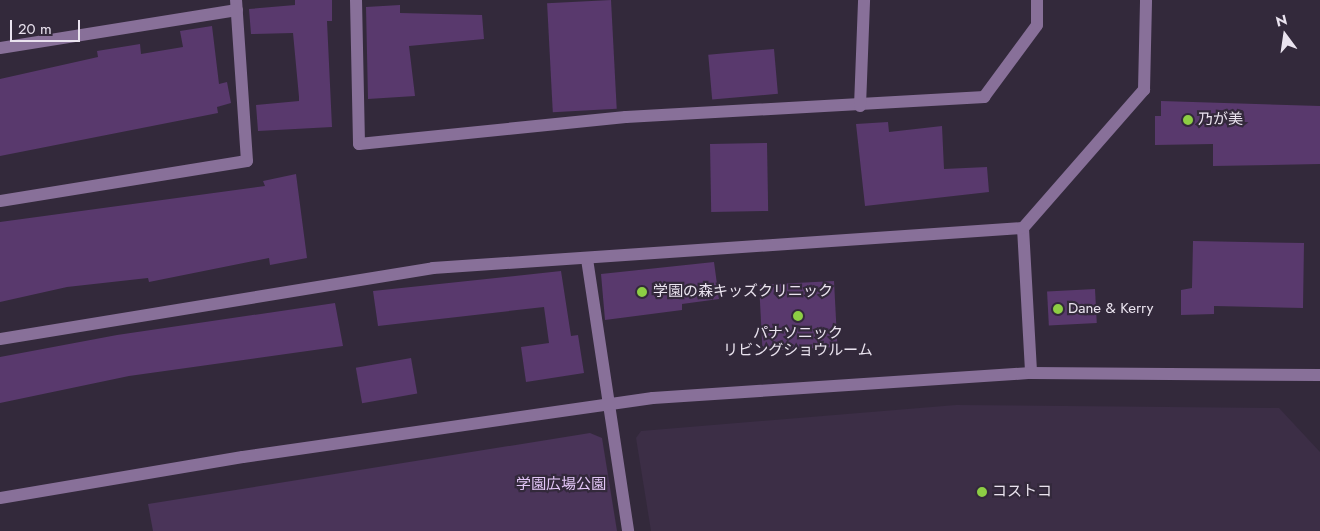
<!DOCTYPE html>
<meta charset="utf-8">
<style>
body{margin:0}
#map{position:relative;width:1320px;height:531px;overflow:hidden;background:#33293b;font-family:Jost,"Noto Sans JP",sans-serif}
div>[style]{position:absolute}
.built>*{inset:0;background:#3c2e46}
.green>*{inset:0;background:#4a3459}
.building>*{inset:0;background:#59396d;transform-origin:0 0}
.minor>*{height:12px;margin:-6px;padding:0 6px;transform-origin:6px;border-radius:6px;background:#887099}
.dots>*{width:14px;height:14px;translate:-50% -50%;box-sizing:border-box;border:2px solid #33293b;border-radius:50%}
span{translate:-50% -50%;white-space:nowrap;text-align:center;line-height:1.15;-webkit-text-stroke:4.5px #33293b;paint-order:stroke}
.poi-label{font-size:15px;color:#eae3ef}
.left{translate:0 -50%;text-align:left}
.park-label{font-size:15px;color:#e2c5f6}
.north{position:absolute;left:1260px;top:10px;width:50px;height:50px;-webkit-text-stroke:4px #33293b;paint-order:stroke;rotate:346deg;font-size:14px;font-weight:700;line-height:20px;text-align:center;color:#eae3ef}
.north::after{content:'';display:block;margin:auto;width:18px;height:22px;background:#eae3ef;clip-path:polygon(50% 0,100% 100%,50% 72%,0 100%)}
.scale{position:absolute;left:10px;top:20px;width:70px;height:22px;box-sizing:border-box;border:2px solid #eae3ef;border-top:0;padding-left:6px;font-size:15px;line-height:18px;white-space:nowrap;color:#eae3ef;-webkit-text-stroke:4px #33293b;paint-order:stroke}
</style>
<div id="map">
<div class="built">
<div style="clip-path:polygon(956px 405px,1279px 408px,1320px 452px,1320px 531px,651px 531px,636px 438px,641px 431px)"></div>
</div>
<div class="green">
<div style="clip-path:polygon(590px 433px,602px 438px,617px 531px,153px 531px,148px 504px)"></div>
</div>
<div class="building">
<div style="clip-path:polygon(295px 0,332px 0,332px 21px,327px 21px,332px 127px,258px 131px,256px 105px,299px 101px,299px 97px,293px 33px,251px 34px,249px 9px,295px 5px)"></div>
<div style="left:611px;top:0;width:109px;height:64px;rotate:87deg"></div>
<div style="clip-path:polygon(400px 5px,400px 13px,482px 15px,484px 39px,409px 46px,415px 96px,368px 99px,366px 7px)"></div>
<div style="clip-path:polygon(212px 26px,219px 84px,227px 82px,231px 103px,217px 107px,218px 113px,0 156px,0 79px,98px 57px,97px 51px,140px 44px,141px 54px,183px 47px,180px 31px)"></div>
<div style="left:774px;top:49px;width:45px;height:66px;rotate:85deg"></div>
<div style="clip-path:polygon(1161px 101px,1320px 106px,1320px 164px,1213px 166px,1213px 144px,1155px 145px,1155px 116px,1161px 116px)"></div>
<div style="clip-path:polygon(888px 122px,889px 132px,942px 126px,944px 169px,987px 167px,989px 192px,865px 206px,856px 124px)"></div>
<div style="left:767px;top:143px;width:68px;height:57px;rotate:89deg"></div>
<div style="clip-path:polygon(296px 174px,307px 258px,270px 265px,269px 258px,149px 282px,148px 278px,67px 287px,0 302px,0 222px,265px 186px,263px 181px)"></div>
<div style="clip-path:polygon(1193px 241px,1304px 243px,1303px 308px,1214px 306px,1214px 314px,1181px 315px,1181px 290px,1192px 288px)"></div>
<div style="clip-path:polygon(714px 262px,719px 299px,682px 304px,682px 310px,605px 320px,601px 274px)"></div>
<div style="clip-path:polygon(561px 271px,571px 336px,578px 335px,584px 373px,526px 382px,521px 347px,549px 343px,544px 307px,378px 326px,373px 291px)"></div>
<div style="left:834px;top:281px;width:66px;height:75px;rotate:87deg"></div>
<div style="left:1095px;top:289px;width:34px;height:48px;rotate:87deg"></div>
<div style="clip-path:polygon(335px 303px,343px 346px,129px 376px,0 403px,0 357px,117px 335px)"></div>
<div style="left:411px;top:358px;width:36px;height:56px;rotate:80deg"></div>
</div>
<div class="minor">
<div style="left:356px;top:0;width:144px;rotate:88.8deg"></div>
<div style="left:359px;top:144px;width:268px;rotate:-5.8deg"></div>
<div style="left:626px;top:117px;width:359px;rotate:-3.2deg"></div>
<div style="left:984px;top:97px;width:89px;rotate:-53.6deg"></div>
<div style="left:1037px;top:25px;width:25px;rotate:-90deg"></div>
<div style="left:0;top:48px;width:240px;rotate:-9.1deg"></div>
<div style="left:860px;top:106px;width:106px;rotate:-87.8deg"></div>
<div style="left:0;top:201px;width:250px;rotate:-9.2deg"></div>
<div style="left:247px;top:161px;width:161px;rotate:-93.9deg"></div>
<div style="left:1023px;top:228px;width:145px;rotate:86.8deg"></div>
<div style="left:587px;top:259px;width:275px;rotate:81.4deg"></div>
<div style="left:0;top:339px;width:439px;rotate:-9.3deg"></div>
<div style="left:433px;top:268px;width:591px;rotate:-3.88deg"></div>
<div style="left:1023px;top:228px;width:184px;rotate:-48.8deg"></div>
<div style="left:1144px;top:90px;width:90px;rotate:-88.7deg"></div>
<div style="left:0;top:498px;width:246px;rotate:-9.6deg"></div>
<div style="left:243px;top:457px;width:414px;rotate:-8.2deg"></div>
<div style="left:653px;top:398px;width:379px;rotate:-3.8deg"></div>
<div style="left:1031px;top:373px;width:289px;rotate:0.4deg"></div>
</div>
<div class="dots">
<div style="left:1188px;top:120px;background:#8dce44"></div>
<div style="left:642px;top:292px;background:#8dce44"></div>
<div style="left:1058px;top:309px;background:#8dce44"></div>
<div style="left:798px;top:316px;background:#8dce44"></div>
<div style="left:982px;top:492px;background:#8dce44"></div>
</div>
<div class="poi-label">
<span class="left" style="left:1198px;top:120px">乃が美</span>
<span class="left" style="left:653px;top:292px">学園の森キッズクリニック</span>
<span class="left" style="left:1068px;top:309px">Dane &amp; Kerry</span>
<span style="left:798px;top:342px">パナソニック<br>リビングショウルーム</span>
<span class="left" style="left:992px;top:492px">コストコ</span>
</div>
<div class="park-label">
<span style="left:561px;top:485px">学園広場公園</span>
</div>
<div class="north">N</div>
<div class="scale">20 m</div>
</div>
